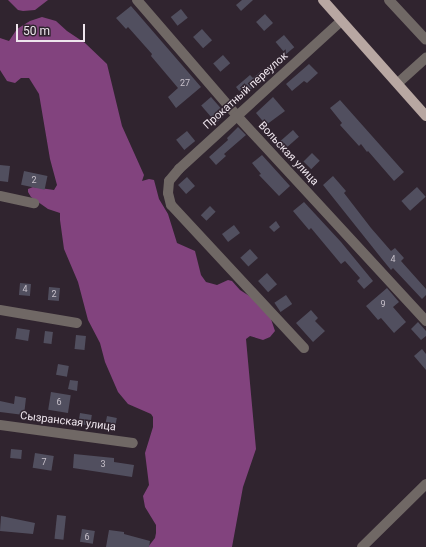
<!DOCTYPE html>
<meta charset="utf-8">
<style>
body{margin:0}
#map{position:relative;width:426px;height:547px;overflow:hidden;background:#30242f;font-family:Roboto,sans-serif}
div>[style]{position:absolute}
.forest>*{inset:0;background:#82437e}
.building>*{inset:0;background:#514f5f;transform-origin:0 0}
.minor>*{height:10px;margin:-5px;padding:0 5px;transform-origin:5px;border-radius:5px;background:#706865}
.major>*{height:10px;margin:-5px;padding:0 5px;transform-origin:5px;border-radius:5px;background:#b8a7a2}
span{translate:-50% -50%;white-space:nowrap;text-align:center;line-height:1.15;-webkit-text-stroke:3px #30242f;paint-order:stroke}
.number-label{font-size:9px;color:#c7c0ca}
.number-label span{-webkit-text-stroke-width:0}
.street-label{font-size:11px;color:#eee5ed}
.scale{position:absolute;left:16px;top:24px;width:69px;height:18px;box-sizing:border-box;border:2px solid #eee5ed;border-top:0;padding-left:5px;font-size:12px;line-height:14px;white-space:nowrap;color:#eee5ed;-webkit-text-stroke:3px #30242f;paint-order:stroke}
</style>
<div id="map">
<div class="forest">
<div style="clip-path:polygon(8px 0,48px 0,35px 10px,23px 11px,18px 10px)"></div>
<div style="clip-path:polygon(42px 17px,56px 21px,67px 31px,85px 43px,107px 64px,122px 126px,144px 175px,142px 181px,149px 179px,154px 180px,159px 199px,168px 214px,177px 243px,195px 251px,201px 275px,206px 282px,217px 285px,228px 280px,232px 281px,240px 290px,257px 301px,270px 316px,275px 331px,270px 337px,263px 340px,250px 336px,246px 339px,256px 449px,243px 487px,232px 547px,148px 547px,155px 538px,156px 533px,156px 525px,145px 507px,143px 496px,149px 485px,145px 453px,153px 427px,153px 417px,151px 414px,128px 404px,118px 392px,105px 362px,100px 343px,88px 320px,78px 282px,64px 249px,60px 220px,60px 213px,48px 209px,31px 197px,28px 192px,28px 189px,33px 187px,54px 190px,57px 185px,50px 159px,39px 94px,29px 78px,21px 78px,15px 83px,7px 81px,0 70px,0 38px,9px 41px,17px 29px,30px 21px)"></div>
</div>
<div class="building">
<div style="clip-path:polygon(242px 0,253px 0,241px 11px,236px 5px)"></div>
<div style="clip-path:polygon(131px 6px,201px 87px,176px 108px,168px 97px,178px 88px,151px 56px,152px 54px,128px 27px,126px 29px,116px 18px)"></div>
<div style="left:181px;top:9px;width:11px;height:13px;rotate:52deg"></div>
<div style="left:265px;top:14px;width:12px;height:12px;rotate:48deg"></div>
<div style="left:202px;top:29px;width:15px;height:12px;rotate:48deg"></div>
<div style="left:284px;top:35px;width:16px;height:11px;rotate:50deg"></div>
<div style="left:223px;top:55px;width:11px;height:13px;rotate:49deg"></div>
<div style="clip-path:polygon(309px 64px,318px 73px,307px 83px,304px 81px,292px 91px,286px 84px)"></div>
<div style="clip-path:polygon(261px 71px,267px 78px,259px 84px,258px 83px,243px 96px,236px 87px,250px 75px,253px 78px)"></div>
<div style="left:211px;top:97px;width:23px;height:13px;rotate:49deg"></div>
<div style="clip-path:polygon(273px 97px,285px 111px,266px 125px,256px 113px)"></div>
<div style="clip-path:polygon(340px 100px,404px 172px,394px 181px,368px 151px,367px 152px,361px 144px,359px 146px,340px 125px,342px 123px,330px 108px)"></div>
<div style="clip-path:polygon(238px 127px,246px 135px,224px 154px,226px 156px,216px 165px,209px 157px,228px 140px,227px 138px)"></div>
<div style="left:293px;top:130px;width:9px;height:17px;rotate:49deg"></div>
<div style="left:187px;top:131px;width:13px;height:14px;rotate:51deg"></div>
<div style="left:312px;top:153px;width:11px;height:12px;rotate:45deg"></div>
<div style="clip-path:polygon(262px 155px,290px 186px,279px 196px,259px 175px,261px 174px,252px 163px)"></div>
<div style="clip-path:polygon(0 165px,10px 166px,8px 182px,0 181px)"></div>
<div style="left:24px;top:171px;width:24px;height:14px;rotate:12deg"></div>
<div style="clip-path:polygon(333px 176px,346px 191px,344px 193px,371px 228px,391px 251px,395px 248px,404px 258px,401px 261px,426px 289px,426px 295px,422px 299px,393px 268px,391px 270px,382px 259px,323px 185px)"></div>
<div style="left:187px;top:177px;width:12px;height:12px;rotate:48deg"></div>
<div style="left:417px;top:187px;width:13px;height:21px;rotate:48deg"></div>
<div style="clip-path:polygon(304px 202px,341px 242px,373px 281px,364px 289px,357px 281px,360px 278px,345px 261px,341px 264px,311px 228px,309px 230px,293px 211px)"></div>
<div style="left:210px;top:206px;width:8px;height:13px;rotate:45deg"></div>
<div style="clip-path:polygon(276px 221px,280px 227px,274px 232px,269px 227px)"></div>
<div style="left:234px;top:225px;width:10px;height:15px;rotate:53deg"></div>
<div style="left:250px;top:249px;width:12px;height:13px;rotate:48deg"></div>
<div style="left:267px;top:273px;width:15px;height:12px;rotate:48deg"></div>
<div style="left:20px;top:283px;width:11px;height:12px;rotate:5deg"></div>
<div style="left:49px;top:287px;width:11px;height:13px;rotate:5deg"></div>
<div style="clip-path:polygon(387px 288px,399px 302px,393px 307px,406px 322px,394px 333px,381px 318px,378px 320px,366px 306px)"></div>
<div style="left:286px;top:295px;width:11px;height:14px;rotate:56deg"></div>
<div style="clip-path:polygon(311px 310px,318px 318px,315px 321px,325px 331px,313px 342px,296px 323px)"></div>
<div style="clip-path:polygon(418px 322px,426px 331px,426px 336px,421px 340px,411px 329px)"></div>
<div style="left:17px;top:328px;width:13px;height:11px;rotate:9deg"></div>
<div style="left:45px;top:331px;width:8px;height:12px;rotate:7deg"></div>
<div style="left:76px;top:335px;width:10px;height:14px;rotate:6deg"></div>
<div style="clip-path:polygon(422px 349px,426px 354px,426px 370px,414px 356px)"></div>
<div style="left:58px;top:364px;width:11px;height:11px;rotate:10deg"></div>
<div style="clip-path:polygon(70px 380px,78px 381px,77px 391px,68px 389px)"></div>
<div style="left:51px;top:392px;width:20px;height:18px;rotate:9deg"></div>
<div style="clip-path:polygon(15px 396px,26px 398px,24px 415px,0 412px,0 401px,14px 404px)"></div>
<div style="left:80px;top:413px;width:12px;height:11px;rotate:9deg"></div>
<div style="left:107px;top:416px;width:10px;height:11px;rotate:11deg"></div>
<div style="left:11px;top:449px;width:11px;height:9px;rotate:5deg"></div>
<div style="left:35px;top:453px;width:19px;height:15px;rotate:9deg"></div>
<div style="clip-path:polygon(74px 454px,114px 458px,114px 462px,134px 465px,132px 477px,73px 468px)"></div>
<div style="left:57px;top:515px;width:9px;height:24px;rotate:6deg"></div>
<div style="clip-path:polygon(1px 516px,35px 523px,33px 534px,0 531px)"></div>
<div style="left:82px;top:529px;width:13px;height:13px;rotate:9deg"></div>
<div style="clip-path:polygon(109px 530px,124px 532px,124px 534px,150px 541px,149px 547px,106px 547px)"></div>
</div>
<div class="minor">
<div style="left:137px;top:0;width:153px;rotate:49.2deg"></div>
<div style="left:237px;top:116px;width:279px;rotate:47.3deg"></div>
<div style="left:389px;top:0;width:54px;rotate:47.2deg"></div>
<div style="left:398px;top:83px;width:38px;rotate:-42deg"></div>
<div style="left:0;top:196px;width:35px;rotate:12deg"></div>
<div style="left:0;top:310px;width:78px;rotate:9.6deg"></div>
<div style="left:304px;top:348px;width:195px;rotate:-132.9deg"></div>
<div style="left:171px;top:205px;width:12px;rotate:-104deg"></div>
<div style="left:168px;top:193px;width:12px;rotate:-85deg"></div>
<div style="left:169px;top:181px;width:16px;rotate:-50deg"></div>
<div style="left:179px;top:169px;width:219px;rotate:-42.4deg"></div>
<div style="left:0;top:425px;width:134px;rotate:7.7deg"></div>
<div style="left:362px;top:547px;width:90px;rotate:-44.5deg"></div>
</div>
<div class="major">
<div style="left:323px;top:0;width:155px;rotate:48.4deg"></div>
</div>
<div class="number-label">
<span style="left:185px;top:83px">27</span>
<span style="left:34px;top:180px">2</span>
<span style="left:393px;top:259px">4</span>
<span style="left:25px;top:289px">4</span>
<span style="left:54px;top:294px">2</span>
<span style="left:383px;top:304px">9</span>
<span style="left:59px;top:402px">6</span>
<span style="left:44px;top:462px">7</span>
<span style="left:103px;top:464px">3</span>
<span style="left:87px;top:537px">6</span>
</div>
<div class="street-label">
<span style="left:246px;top:91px;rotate:-42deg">Прокатный переулок</span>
<span style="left:288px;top:154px;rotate:47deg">Вольская улица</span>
<span style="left:68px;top:422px;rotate:7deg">Сызранская улица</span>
</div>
<div class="scale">50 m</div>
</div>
